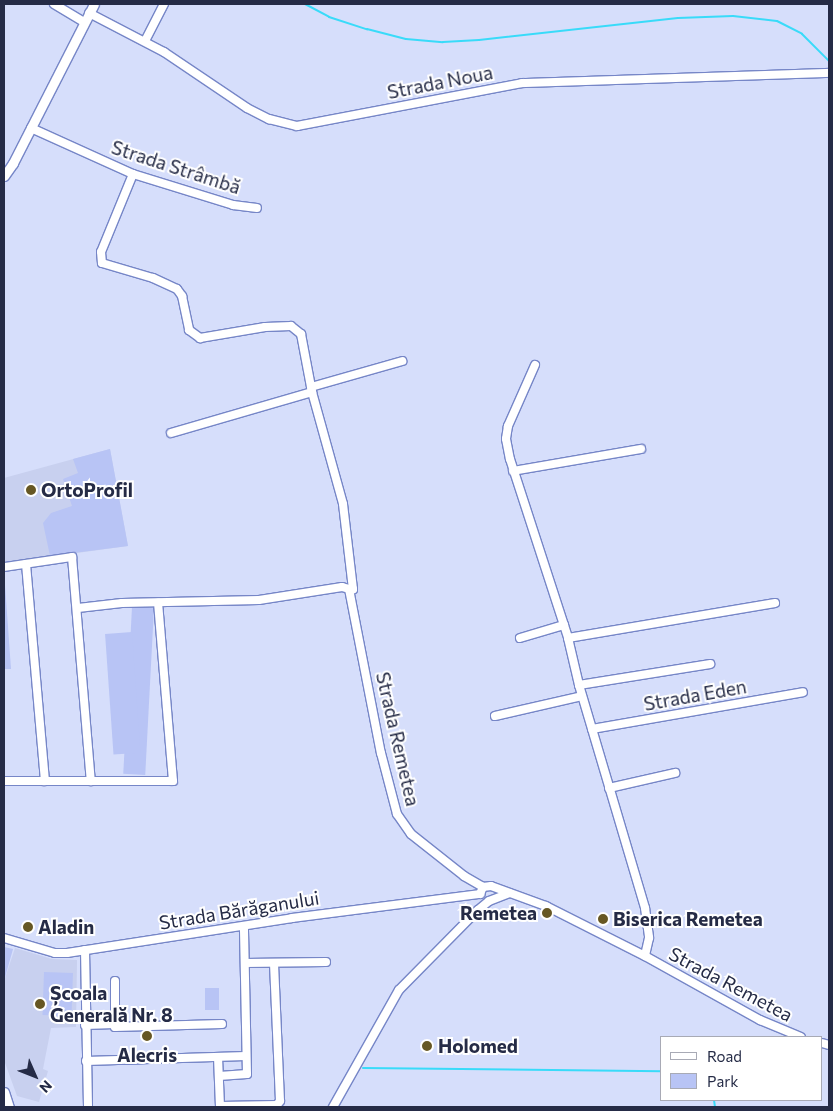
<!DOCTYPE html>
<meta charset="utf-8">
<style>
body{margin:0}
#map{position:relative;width:833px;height:1111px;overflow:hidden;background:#d6defb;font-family:Commissioner,sans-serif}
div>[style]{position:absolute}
.built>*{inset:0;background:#c8d0ef}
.green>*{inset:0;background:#b8c4f5;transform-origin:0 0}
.stream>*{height:2px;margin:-1px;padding:0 1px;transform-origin:1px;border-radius:1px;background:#39dbf9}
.roads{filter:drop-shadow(1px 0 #7686c7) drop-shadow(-1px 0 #7686c7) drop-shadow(0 1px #7686c7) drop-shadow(0 -1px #7686c7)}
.minor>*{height:8px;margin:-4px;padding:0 4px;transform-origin:4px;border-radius:4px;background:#fff}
.major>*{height:9px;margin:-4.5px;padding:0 4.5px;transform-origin:4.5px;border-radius:4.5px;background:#fff}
.dots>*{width:14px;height:14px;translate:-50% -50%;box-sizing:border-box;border:2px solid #fff;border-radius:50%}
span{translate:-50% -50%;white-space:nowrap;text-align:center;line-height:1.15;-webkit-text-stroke:4px #fff;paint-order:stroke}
.street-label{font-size:19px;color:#252b46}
.poi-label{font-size:19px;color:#252b46;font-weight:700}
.left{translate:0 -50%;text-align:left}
.right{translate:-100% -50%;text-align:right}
.frame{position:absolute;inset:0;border:5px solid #252b46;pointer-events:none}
.legend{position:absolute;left:660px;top:1036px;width:162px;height:65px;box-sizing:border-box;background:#fff;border:1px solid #a8aab5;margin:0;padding:6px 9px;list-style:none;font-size:15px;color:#252b46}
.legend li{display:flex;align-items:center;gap:10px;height:25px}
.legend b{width:25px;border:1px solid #a8aab5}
.north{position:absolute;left:10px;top:1051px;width:50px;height:50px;-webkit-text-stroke:4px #fff;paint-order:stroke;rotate:134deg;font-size:14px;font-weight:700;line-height:20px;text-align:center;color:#252b46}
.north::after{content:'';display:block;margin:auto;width:18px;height:22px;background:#252b46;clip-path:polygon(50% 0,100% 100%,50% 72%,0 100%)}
</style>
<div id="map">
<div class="built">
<div style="clip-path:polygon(110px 449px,128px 546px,4px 563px,4px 478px)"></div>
<div style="clip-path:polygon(15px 948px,52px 959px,77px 960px,77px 962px,76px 1027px,51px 1028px,43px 1069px,48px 1071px,39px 1102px,17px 1096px,4px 1060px,4px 981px)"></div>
</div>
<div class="green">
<div style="clip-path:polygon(110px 449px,128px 546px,50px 556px,43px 523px,51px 513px,72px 506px,63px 479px,78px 473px,73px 459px)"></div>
<div style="clip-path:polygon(4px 571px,11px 669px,4px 669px)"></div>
<div style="left:132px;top:607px;width:22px;height:167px;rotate:3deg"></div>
<div style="left:132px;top:632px;width:121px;height:27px;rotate:86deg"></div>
<div style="clip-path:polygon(4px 947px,13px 949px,4px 981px)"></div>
<div style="left:44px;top:972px;width:29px;height:43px;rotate:2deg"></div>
<div style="left:205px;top:988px;width:14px;height:22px"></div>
</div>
<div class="stream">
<div style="left:305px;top:4px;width:27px;rotate:28deg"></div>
<div style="left:329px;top:17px;width:40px;rotate:18deg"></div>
<div style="left:367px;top:29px;width:40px;rotate:14.4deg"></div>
<div style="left:406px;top:39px;width:37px;rotate:5deg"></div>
<div style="left:443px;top:42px;width:36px;rotate:-3deg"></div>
<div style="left:479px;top:40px;width:200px;rotate:-6.3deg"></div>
<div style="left:678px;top:18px;width:55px;rotate:-2.1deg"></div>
<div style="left:733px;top:16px;width:44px;rotate:6.5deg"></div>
<div style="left:777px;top:21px;width:28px;rotate:27deg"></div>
<div style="left:802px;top:34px;width:38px;rotate:45deg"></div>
<div style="left:363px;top:1068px;width:299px;rotate:0.6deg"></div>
<div style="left:714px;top:1100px;width:7px;rotate:82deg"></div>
</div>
<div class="roads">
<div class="minor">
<div style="left:54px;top:4px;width:35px;rotate:31deg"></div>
<div style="left:89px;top:13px;width:85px;rotate:27.5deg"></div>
<div style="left:164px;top:52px;width:100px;rotate:34deg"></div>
<div style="left:247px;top:108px;width:25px;rotate:27deg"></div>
<div style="left:269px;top:119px;width:29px;rotate:14deg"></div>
<div style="left:297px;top:126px;width:229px;rotate:-10.8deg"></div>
<div style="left:522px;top:83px;width:307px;rotate:-1.9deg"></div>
<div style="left:145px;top:41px;width:42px;rotate:-62.8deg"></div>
<div style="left:31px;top:128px;width:112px;rotate:24.3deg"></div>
<div style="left:133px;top:174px;width:105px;rotate:17.2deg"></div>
<div style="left:233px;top:205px;width:24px;rotate:7deg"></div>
<div style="left:133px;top:174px;width:84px;rotate:112.3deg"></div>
<div style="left:101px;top:252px;width:11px;rotate:85deg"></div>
<div style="left:102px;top:263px;width:53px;rotate:16.4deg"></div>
<div style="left:153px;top:278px;width:26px;rotate:25deg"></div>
<div style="left:177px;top:289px;width:9px;rotate:54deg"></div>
<div style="left:182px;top:296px;width:35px;rotate:78deg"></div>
<div style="left:189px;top:330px;width:14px;rotate:36deg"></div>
<div style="left:200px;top:338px;width:66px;rotate:-9.6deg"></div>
<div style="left:265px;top:327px;width:26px;rotate:-2deg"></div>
<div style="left:291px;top:326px;width:13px;rotate:39deg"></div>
<div style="left:301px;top:334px;width:59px;rotate:79.3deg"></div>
<div style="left:312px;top:392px;width:116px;rotate:74.5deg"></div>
<div style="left:343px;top:504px;width:86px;rotate:83.3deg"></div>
<div style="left:353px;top:589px;width:4px;rotate:180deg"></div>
<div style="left:535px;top:365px;width:67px;rotate:113.9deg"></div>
<div style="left:508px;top:426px;width:13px;rotate:99deg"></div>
<div style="left:506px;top:439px;width:20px;rotate:79deg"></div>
<div style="left:510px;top:459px;width:188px;rotate:72deg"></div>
<div style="left:568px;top:638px;width:48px;rotate:76.8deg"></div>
<div style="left:579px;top:685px;width:233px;rotate:73.5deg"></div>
<div style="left:645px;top:908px;width:30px;rotate:82deg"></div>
<div style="left:649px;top:938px;width:18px;rotate:103deg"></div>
<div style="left:311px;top:387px;width:95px;rotate:-15.9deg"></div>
<div style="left:171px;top:433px;width:147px;rotate:-16.2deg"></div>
<div style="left:513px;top:471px;width:130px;rotate:-9.8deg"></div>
<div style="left:26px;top:564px;width:218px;rotate:85deg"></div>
<div style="left:4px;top:567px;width:69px;rotate:-8.4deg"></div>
<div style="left:72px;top:557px;width:225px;rotate:85.2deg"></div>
<div style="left:349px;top:589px;width:167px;rotate:79deg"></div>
<div style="left:381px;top:753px;width:63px;rotate:75.3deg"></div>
<div style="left:397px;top:814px;width:24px;rotate:55deg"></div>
<div style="left:411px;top:834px;width:68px;rotate:38.4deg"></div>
<div style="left:464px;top:876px;width:22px;rotate:30deg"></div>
<div style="left:78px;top:608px;width:44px;rotate:-6.5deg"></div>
<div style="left:122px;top:603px;width:137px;rotate:-1.3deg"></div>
<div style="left:259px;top:600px;width:84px;rotate:-8.9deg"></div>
<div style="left:342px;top:587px;width:7px;rotate:16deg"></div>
<div style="left:520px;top:638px;width:46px;rotate:-16.5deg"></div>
<div style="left:568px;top:638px;width:210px;rotate:-9.6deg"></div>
<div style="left:579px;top:685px;width:133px;rotate:-9.1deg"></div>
<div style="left:495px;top:716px;width:89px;rotate:-12.9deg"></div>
<div style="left:592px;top:729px;width:214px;rotate:-9.9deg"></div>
<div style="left:4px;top:781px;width:169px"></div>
<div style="left:173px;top:781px;width:179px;rotate:-94.8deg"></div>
<div style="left:609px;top:788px;width:68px;rotate:-12.8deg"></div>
<div style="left:480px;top:894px;width:8px;rotate:-67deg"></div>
<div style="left:483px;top:887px;width:8px;rotate:-7deg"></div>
<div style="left:491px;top:886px;width:59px;rotate:20deg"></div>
<div style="left:546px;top:906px;width:111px;rotate:26.8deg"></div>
<div style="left:645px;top:956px;width:132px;rotate:29.1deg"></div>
<div style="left:760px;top:1020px;width:44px;rotate:22.5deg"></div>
<div style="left:4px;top:938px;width:53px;rotate:16.4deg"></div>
<div style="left:55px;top:953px;width:12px"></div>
<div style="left:67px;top:953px;width:228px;rotate:-8.8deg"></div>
<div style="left:292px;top:918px;width:190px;rotate:-7.3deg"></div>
<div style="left:85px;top:950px;width:157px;rotate:88.9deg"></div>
<div style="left:245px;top:963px;width:81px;rotate:-0.7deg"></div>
<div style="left:115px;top:981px;width:46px;rotate:90deg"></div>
<div style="left:115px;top:1027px;width:107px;rotate:-1.6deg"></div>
<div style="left:85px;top:1025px;width:30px;rotate:-2deg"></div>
<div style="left:822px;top:1043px;width:7px;rotate:16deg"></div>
<div style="left:218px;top:1057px;width:50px;rotate:87.7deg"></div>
<div style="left:86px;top:1061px;width:160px;rotate:-1.8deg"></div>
<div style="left:219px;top:1076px;width:28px;rotate:-4deg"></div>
<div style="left:247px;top:1074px;width:148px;rotate:-91.2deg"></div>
<div style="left:220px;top:1106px;width:57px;rotate:-1deg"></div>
<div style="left:277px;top:1105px;width:5px;rotate:-53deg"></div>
<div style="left:280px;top:1101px;width:137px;rotate:-92.5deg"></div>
<div style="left:333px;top:1107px;width:134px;rotate:-60.6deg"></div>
<div style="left:399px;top:990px;width:112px;rotate:-45.4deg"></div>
<div style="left:478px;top:910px;width:14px;rotate:-39deg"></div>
<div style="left:489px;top:901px;width:22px;rotate:-21deg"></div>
</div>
<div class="major">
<div style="left:4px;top:176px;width:16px;rotate:-55deg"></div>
<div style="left:13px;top:163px;width:178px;rotate:-63deg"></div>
<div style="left:4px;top:1092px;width:16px;rotate:72deg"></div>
</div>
</div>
<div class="dots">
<div style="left:31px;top:490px;background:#665724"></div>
<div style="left:547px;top:913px;background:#665724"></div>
<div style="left:603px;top:919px;background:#665724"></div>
<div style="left:28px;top:927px;background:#665724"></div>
<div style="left:40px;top:1004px;background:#665724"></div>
<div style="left:147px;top:1036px;background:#665724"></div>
<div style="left:427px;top:1046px;background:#665724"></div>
</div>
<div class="street-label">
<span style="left:440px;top:82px;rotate:-11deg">Strada Noua</span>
<span style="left:176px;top:167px;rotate:18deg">Strada Strâmbă</span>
<span style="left:695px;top:695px;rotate:-10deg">Strada Eden</span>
<span style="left:398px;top:739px;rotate:77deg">Strada Remetea</span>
<span style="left:239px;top:910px;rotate:-9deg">Strada Bărăganului</span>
<span style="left:731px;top:984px;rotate:28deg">Strada Remetea</span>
</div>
<div class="poi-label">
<span class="left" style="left:41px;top:490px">OrtoProfil</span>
<span class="right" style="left:537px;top:913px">Remetea</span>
<span class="left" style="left:613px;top:919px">Biserica Remetea</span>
<span class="left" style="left:38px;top:927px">Aladin</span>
<span class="left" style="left:50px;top:1004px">Școala<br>Generală Nr. 8</span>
<span class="left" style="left:438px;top:1046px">Holomed</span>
<span style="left:147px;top:1055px">Alecris</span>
</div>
<div class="frame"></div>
<ul class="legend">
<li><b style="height:6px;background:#fff"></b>Road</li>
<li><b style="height:14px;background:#b8c4f5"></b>Park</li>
</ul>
<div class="north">N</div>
</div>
